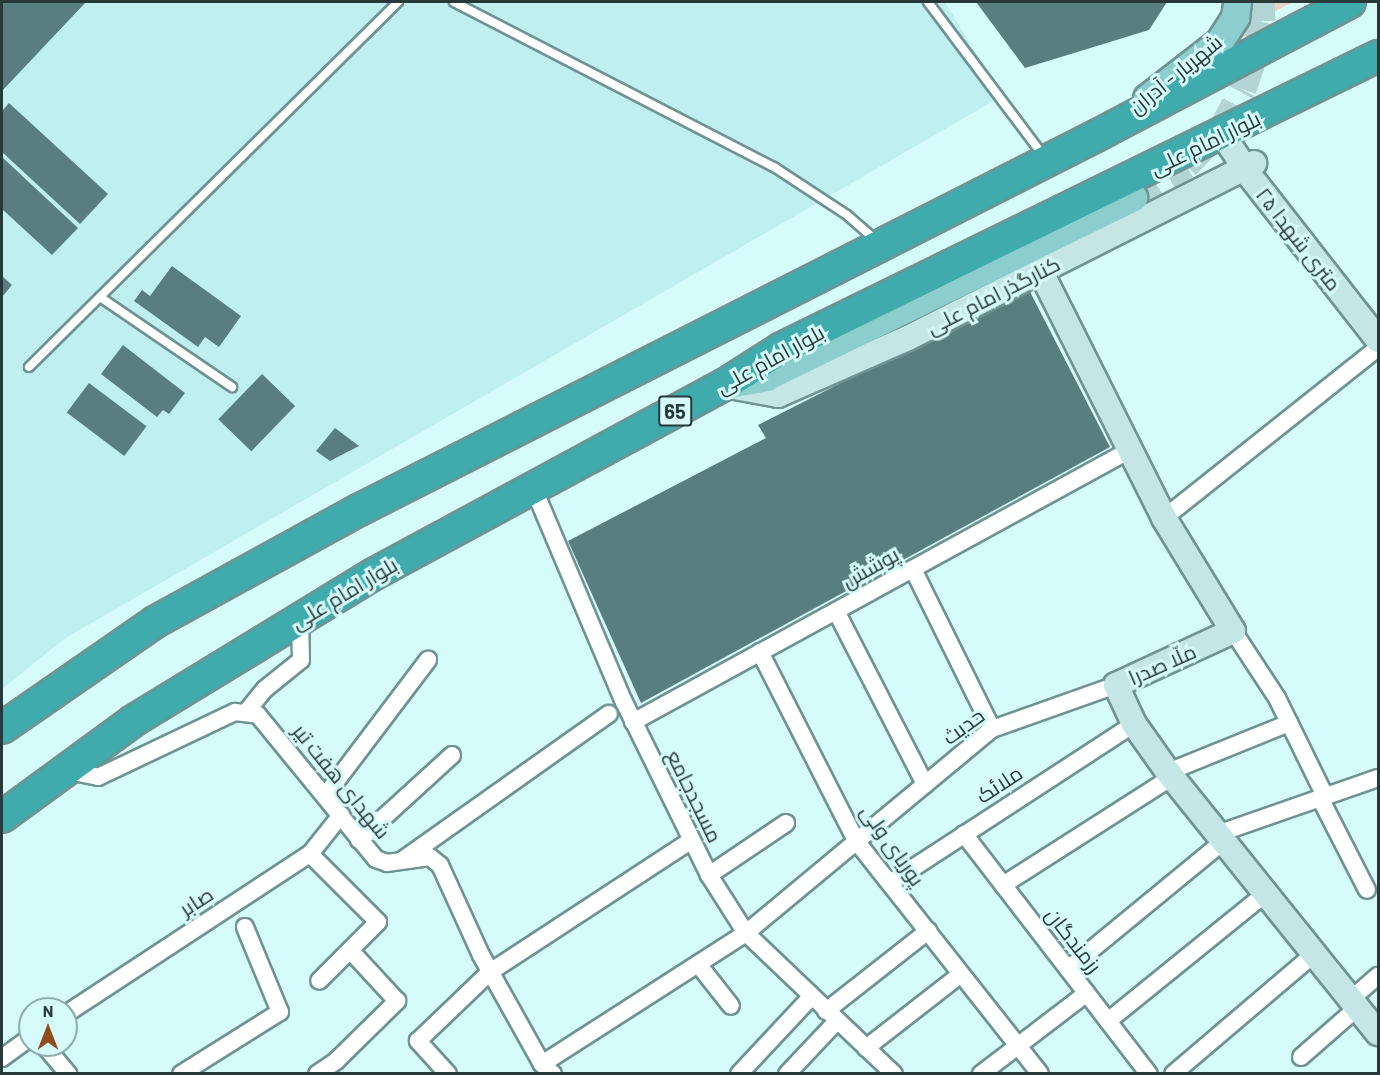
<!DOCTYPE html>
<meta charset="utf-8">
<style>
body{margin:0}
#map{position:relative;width:1380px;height:1075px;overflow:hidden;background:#d5fbfb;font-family:Barlow,Cairo,sans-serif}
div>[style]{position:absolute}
.built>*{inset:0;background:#c0efef}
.green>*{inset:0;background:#e6d2c6}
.building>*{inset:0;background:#597e7f;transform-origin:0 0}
.primary-tunnel>*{height:27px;margin-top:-13.5px;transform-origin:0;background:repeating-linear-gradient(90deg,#b3d4d4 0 27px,transparent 0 41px)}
.roads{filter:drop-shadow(2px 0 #6f9393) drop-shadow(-2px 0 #6f9393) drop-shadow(0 2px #6f9393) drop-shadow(0 -2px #6f9393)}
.lane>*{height:8px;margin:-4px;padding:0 4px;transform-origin:4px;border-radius:4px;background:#fff}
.street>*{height:16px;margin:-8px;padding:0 8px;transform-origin:8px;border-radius:8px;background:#fff}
.secondary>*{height:24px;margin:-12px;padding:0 12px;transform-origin:12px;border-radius:12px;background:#c5e6e6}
.primary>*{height:27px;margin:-13.5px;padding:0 13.5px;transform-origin:13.5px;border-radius:13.5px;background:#8ccdce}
.highway>*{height:30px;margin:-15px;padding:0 15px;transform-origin:15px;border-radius:15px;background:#3fabad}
span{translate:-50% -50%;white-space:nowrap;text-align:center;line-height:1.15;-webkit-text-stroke:6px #d5fbfb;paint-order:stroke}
.shield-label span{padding:2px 4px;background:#d5fbfb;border:2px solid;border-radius:4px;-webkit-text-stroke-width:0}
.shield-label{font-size:20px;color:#293939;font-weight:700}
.street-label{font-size:21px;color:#293939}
.frame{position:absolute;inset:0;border:3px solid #293939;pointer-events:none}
.north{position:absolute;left:18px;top:997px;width:60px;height:60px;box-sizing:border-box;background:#d5fbfb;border:2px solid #90adad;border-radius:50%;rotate:0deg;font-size:16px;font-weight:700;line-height:24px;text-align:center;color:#293939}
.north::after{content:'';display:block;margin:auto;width:21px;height:27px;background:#8f4d1b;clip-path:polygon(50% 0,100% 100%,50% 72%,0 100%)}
</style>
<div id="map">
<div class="built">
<div style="clip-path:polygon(2px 2px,945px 2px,1002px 96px,64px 639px,2px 689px)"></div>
</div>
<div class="green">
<div style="clip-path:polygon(1249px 2px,1293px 2px,1256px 21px,1249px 34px,1219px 51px)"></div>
</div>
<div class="building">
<div style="clip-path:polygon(2px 2px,86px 2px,2px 91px)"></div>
<div style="clip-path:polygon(976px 2px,1167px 2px,1149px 30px,1025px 68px)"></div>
<div style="clip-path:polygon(9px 103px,108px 194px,80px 224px,2px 152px,2px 111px)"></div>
<div style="clip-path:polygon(2px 157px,78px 228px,52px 255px,2px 209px)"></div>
<div style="clip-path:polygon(172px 266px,241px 316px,219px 347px,205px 337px,198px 347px,134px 301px,142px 290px,150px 296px)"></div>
<div style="clip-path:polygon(2px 276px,12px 285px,2px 297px)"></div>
<div style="clip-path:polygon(1028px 288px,1110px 447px,641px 703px,568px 541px,766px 438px,758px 425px)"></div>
<div style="clip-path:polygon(123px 345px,185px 393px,169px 414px,163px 410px,157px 417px,101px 374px)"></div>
<div style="left:262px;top:374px;width:46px;height:63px;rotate:44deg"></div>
<div style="left:89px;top:383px;width:72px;height:37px;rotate:37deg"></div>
<div style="clip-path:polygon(335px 428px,359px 446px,330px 461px,316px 451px)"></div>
</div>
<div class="primary-tunnel">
<div style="left:1133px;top:197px;width:62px;rotate:-31.1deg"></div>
<div style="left:1186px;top:165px;width:52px;rotate:-45.8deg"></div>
<div style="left:1222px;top:128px;width:44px;rotate:-61.7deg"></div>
<div style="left:1243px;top:89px;width:44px;rotate:-71.6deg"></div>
<div style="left:1257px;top:47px;width:26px;rotate:-79deg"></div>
<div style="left:1262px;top:21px;width:19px;rotate:-93deg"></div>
</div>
<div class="roads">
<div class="lane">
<div style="left:454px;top:2px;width:360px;rotate:27.3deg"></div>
<div style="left:774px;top:167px;width:87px;rotate:33.3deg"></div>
<div style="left:847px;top:215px;width:38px;rotate:41deg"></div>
<div style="left:928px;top:2px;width:195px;rotate:53.1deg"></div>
<div style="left:100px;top:297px;width:160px;rotate:34.3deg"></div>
<div style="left:29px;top:367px;width:519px;rotate:-44.69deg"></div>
</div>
<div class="street">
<div style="left:533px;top:487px;width:233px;rotate:67.1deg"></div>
<div style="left:624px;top:702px;width:193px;rotate:63.8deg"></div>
<div style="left:709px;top:875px;width:69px;rotate:57.5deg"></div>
<div style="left:746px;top:933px;width:204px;rotate:43.6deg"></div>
<div style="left:1164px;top:518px;width:273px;rotate:-38.5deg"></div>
<div style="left:913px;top:569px;width:178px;rotate:63.7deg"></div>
<div style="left:836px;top:611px;width:195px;rotate:62.8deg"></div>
<div style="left:1233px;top:631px;width:80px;rotate:56.7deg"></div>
<div style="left:1277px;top:698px;width:109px;rotate:63.9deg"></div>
<div style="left:760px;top:652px;width:213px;rotate:63deg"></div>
<div style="left:857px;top:842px;width:295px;rotate:51.7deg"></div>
<div style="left:247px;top:711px;width:28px;rotate:-51deg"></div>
<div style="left:265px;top:689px;width:46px;rotate:-38.9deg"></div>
<div style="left:301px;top:660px;width:41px;rotate:-91.4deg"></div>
<div style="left:633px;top:722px;width:564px;rotate:-28.7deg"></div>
<div style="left:63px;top:770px;width:36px;rotate:11deg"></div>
<div style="left:98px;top:777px;width:152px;rotate:-25.4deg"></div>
<div style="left:235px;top:712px;width:23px;rotate:7deg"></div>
<div style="left:258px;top:715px;width:186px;rotate:50.7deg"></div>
<div style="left:376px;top:859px;width:12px;rotate:20deg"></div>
<div style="left:387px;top:863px;width:43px;rotate:-7.9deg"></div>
<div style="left:430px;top:857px;width:13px;rotate:39deg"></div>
<div style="left:440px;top:865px;width:99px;rotate:65.5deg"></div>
<div style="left:481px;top:955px;width:125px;rotate:60.8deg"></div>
<div style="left:542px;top:1064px;width:15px;rotate:42deg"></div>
<div style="left:1168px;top:772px;width:131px;rotate:-22deg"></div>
<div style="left:325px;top:796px;width:171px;rotate:-52.9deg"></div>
<div style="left:1320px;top:798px;width:103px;rotate:62.9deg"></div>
<div style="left:964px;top:834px;width:303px;rotate:52.4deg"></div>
<div style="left:1217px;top:834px;width:170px;rotate:-19.2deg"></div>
<div style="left:359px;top:840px;width:126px;rotate:-42.4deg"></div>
<div style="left:310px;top:854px;width:96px;rotate:45deg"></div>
<div style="left:378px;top:922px;width:83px;rotate:135deg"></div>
<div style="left:404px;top:859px;width:251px;rotate:-35.3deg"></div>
<div style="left:709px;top:875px;width:93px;rotate:-34deg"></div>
<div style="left:890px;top:883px;width:291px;rotate:-33.1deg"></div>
<div style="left:1003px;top:885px;width:201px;rotate:-32.6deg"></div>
<div style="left:698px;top:964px;width:53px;rotate:51.8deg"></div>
<div style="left:1068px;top:969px;width:202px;rotate:-39.4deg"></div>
<div style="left:1350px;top:1000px;width:37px;rotate:-41deg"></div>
<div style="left:826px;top:1011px;width:130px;rotate:-38.1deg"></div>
<div style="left:66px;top:1014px;width:292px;rotate:-33.3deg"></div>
<div style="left:310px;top:854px;width:50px;rotate:-51.5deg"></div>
<div style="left:1108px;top:1021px;width:203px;rotate:-39deg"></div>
<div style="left:44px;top:1045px;width:38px;rotate:50deg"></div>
<div style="left:866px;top:1048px;width:120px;rotate:-37.9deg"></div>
<div style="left:1301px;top:1057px;width:74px;rotate:-41.2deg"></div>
<div style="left:2px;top:1058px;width:34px;rotate:-36deg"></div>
<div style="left:542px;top:1064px;width:242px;rotate:-32.7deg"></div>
<div style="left:746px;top:933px;width:320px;rotate:-39.7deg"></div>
<div style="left:992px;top:729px;width:132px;rotate:-19.5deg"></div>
<div style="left:181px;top:1074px;width:117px;rotate:-32.1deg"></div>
<div style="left:280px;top:1012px;width:92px;rotate:-112.4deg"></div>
<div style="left:317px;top:1074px;width:23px;rotate:-34deg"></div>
<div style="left:336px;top:1061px;width:86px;rotate:-44.5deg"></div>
<div style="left:397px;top:1001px;width:69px;rotate:-132.7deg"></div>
<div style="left:448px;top:1074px;width:45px;rotate:-132.3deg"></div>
<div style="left:418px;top:1041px;width:100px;rotate:-43.8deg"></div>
<div style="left:490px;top:972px;width:239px;rotate:-33.2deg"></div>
<div style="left:739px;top:1074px;width:104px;rotate:-46.9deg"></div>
<div style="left:787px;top:1074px;width:73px;rotate:-46.7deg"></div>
<div style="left:981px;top:1074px;width:133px;rotate:-37.4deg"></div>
<div style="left:1173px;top:1074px;width:185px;rotate:-40.4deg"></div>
</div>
<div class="secondary">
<div style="left:1223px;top:135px;width:49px;rotate:56.6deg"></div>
<div style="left:1250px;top:176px;width:208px;rotate:52deg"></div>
<div style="left:1040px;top:270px;width:277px;rotate:63.4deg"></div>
<div style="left:1164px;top:518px;width:132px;rotate:58.6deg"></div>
<div style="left:1233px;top:631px;width:129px;rotate:155.2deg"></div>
<div style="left:1116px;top:685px;width:43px;rotate:65.2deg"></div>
<div style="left:1134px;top:724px;width:59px;rotate:54.7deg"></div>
<div style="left:1168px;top:772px;width:335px;rotate:51.2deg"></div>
<div style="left:729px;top:386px;width:50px;rotate:10.4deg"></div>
<div style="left:778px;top:395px;width:142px;rotate:-23.7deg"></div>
<div style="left:908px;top:338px;width:388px;rotate:-26.8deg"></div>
</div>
<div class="primary">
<div style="left:1147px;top:98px;width:91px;rotate:-37.9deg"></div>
<div style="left:1219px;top:42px;width:30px;rotate:-57deg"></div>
<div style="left:1235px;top:17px;width:15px;rotate:-82deg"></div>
<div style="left:728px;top:384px;width:39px;rotate:-10deg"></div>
<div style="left:766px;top:377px;width:409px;rotate:-26.1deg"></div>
</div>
<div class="highway">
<div style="left:2px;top:728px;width:186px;rotate:-34.7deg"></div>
<div style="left:155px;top:622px;width:233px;rotate:-28.8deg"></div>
<div style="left:359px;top:510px;width:826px;rotate:-26.91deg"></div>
<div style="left:1096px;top:136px;width:287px;rotate:-27.8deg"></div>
<div style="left:2px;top:817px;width:162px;rotate:-36.2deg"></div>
<div style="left:133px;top:721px;width:282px;rotate:-31.4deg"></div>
<div style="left:374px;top:574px;width:398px;rotate:-28.4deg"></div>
<div style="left:724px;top:385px;width:69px;rotate:-32.5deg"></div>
<div style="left:782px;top:348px;width:664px;rotate:-26.1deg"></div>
</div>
</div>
<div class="shield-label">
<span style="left:675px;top:411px">65</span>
</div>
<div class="street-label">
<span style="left:1175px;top:74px;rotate:-39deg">شهریار - آدران</span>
<span style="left:1205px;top:143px;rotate:-26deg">بلوار امام علی</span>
<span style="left:1299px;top:239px;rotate:52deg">۲۵ متری شهدا</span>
<span style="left:993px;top:295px;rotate:-27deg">کنارگذر امام علی</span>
<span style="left:770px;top:359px;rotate:-29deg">بلوار امام علی</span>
<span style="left:870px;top:567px;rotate:-29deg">پوشش</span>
<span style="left:344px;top:593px;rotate:-31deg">بلوار امام علی</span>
<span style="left:1162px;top:664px;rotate:-24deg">ملّا صدرا</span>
<span style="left:963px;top:726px;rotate:-36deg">حدیث</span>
<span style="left:342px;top:781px;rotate:51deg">شهدای هفت تیر</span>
<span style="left:999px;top:784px;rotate:-33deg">ملائک</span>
<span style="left:695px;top:796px;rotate:64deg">مسجدجامع</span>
<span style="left:893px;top:845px;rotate:55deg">پوریای ولی</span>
<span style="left:196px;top:901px;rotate:-33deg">صابر</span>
<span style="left:1074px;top:940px;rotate:52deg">رزمندگان</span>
</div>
<div class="frame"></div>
<div class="north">N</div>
</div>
